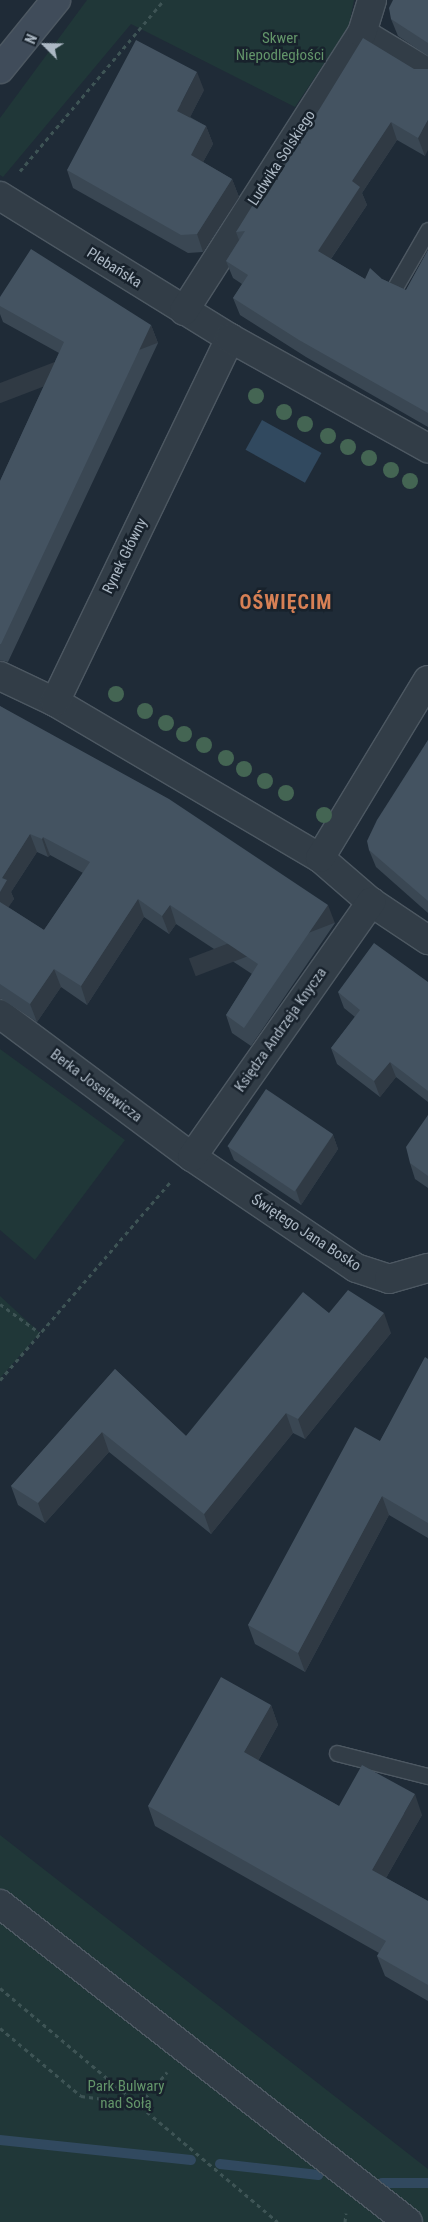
<!DOCTYPE html>
<meta charset="utf-8">
<style>
body{margin:0}
#map{position:relative;width:428px;height:2222px;overflow:hidden;background:#1f2b37;font-family:"Roboto Condensed",sans-serif}
div>[style]{position:absolute}
.green>*{inset:0;background:#203738}
.water>*{inset:0;background:#31495f;transform-origin:0 0}
.stream>*{height:10px;margin:-5px;padding:0 5px;transform-origin:5px;border-radius:5px;background:#31495f}
.path>*{height:3px;margin-top:-1.5px;transform-origin:0;background:repeating-linear-gradient(90deg,#3e5455 0 4px,transparent 0 8px)}
.roads{filter:drop-shadow(1px 0 #4d5862) drop-shadow(-1px 0 #4d5862) drop-shadow(0 1px #4d5862) drop-shadow(0 -1px #4d5862)}
.lane>*{height:15px;margin:-7.5px;padding:0 7.5px;transform-origin:7.5px;border-radius:7.5px;background:#323d47}
.street>*{height:28px;margin:-14px;padding:0 14px;transform-origin:14px;border-radius:14px;background:#323d47}
.secondary>*{height:28px;margin:-14px;padding:0 14px;transform-origin:14px;border-radius:14px;background:#404c5a}
.trees>*{width:16px;height:16px;margin:-8px;border-radius:50%;background:#446553}
.wall>*{inset:0;background:#3a4753}
.shaded-wall>*{inset:0;background:#303a44;transform-origin:0 0}
.building>*{inset:0;background:#445361;transform-origin:0 0}
span{translate:-50% -50%;white-space:nowrap;text-align:center;line-height:1.15;-webkit-text-stroke:5px #18222c;paint-order:stroke}
.park-label{font-size:15px;color:#63956a}
.street-label{font-size:15px;color:#acb8c4}
.district-label{font-size:20px;color:#d78055;font-weight:700;letter-spacing:1px}
.north{position:absolute;left:20px;top:20px;width:50px;height:50px;-webkit-text-stroke:4px #18222c;paint-order:stroke;rotate:293deg;font-size:14px;font-weight:700;line-height:20px;text-align:center;color:#acb8c4}
.north::after{content:'';display:block;margin:auto;width:18px;height:22px;background:#acb8c4;clip-path:polygon(50% 0,100% 100%,50% 72%,0 100%)}
</style>
<div id="map">
<div class="green">
<div style="clip-path:polygon(87px 0,354px 0,349px 26px,295px 107px,131px 24px,3px 177px,0 175px,0 118px)"></div>
<div style="clip-path:polygon(0 1049px,125px 1140px,35px 1260px,0 1230px)"></div>
<div style="clip-path:polygon(0 1296px,40px 1333px,0 1378px)"></div>
<div style="clip-path:polygon(0 1835px,428px 2169px,428px 2222px,0 2222px)"></div>
</div>
<div class="water">
<div style="left:262px;top:420px;width:68px;height:34px;rotate:29deg"></div>
</div>
<div class="stream">
<div style="left:0;top:2140px;width:192px;rotate:6deg"></div>
<div style="left:220px;top:2164px;width:99px;rotate:6.4deg"></div>
<div style="left:382px;top:2183px;width:46px"></div>
</div>
<div class="path">
<div style="left:20px;top:171px;width:224px;rotate:-49.9deg"></div>
<div style="left:0;top:1304px;width:49px;rotate:35.9deg"></div>
<div style="left:0;top:1380px;width:262px;rotate:-49.3deg"></div>
<div style="left:0;top:1988px;width:363px;rotate:40.1deg"></div>
<div style="left:0;top:2028px;width:106px;rotate:40deg"></div>
<div style="left:81px;top:2096px;width:60px;rotate:7.7deg"></div>
<div style="left:140px;top:2104px;width:42px;rotate:-49.8deg"></div>
<div style="left:345px;top:2222px;width:9px;rotate:-84deg"></div>
</div>
<div class="roads">
<div class="lane">
<div style="left:394px;top:289px;width:68px;rotate:-60deg"></div>
<div style="left:337px;top:1753px;width:94px;rotate:14.2deg"></div>
</div>
<div class="street">
<div style="left:362px;top:33px;width:77px;rotate:31.2deg"></div>
<div style="left:0;top:196px;width:270px;rotate:31.7deg"></div>
<div style="left:184px;top:311px;width:330px;rotate:-57.4deg"></div>
<div style="left:362px;top:33px;width:34px;rotate:-73deg"></div>
<div style="left:0;top:676px;width:61px;rotate:25.3deg"></div>
<div style="left:55px;top:702px;width:308px;rotate:30.5deg"></div>
<div style="left:320px;top:858px;width:67px;rotate:40.8deg"></div>
<div style="left:371px;top:902px;width:69px;rotate:33.7deg"></div>
<div style="left:55px;top:702px;width:404px;rotate:-64.3deg"></div>
<div style="left:230px;top:338px;width:227px;rotate:29.1deg"></div>
<div style="left:320px;top:858px;width:208px;rotate:-58.8deg"></div>
<div style="left:0;top:1014px;width:239px;rotate:36.7deg"></div>
<div style="left:192px;top:1157px;width:198px;rotate:34.1deg"></div>
<div style="left:356px;top:1268px;width:35px;rotate:18deg"></div>
<div style="left:389px;top:1279px;width:41px;rotate:-15.8deg"></div>
<div style="left:192px;top:1157px;width:312px;rotate:-54.9deg"></div>
<div style="left:0;top:1904px;width:517px;rotate:37.93deg"></div>
</div>
<div class="secondary">
<div style="left:0;top:69px;width:89px;rotate:-50.9deg"></div>
</div>
</div>
<div class="trees">
<div style="left:256px;top:396px"></div>
<div style="left:284px;top:412px"></div>
<div style="left:305px;top:424px"></div>
<div style="left:328px;top:436px"></div>
<div style="left:348px;top:447px"></div>
<div style="left:369px;top:458px"></div>
<div style="left:391px;top:470px"></div>
<div style="left:410px;top:481px"></div>
<div style="left:116px;top:694px"></div>
<div style="left:145px;top:711px"></div>
<div style="left:166px;top:723px"></div>
<div style="left:184px;top:734px"></div>
<div style="left:204px;top:745px"></div>
<div style="left:226px;top:758px"></div>
<div style="left:244px;top:769px"></div>
<div style="left:265px;top:781px"></div>
<div style="left:286px;top:793px"></div>
<div style="left:324px;top:815px"></div>
</div>
<div class="wall">
<div style="clip-path:polygon(428px 0,428px 56px,398px 36px,391px 19px)"></div>
<div style="clip-path:polygon(414px 69px,425px 156px,397px 140px,362px 193px,367px 205px,331px 259px,365px 279px,382px 279px,406px 290px,428px 250px,428px 427px,306px 357px,240px 315px,233px 298px,242px 284px,233px 278px,226px 261px,239px 240px,236px 232px,265px 198px)"></div>
<div style="clip-path:polygon(204px 90px,190px 117px,206px 126px,213px 144px,203px 162px,232px 179px,239px 197px,203px 252px,188px 253px,73px 188px,67px 170px)"></div>
<div style="clip-path:polygon(0 297px,151px 325px,158px 343px,8px 662px,0 660px,0 481px,59px 353px,3px 322px,0 314px)"></div>
<div style="clip-path:polygon(evenodd,0 706px,335px 923px,251px 1046px,232px 1033px,226px 1015px,252px 974px,176px 924px,169px 934px,144px 917px,87px 1005px,61px 987px,37px 1022px,0 998px,0 706px,37px 852px,48px 857px,50px 855px,83px 873px,44px 930px,8px 907px,14px 899px,11px 892px,37px 852px)"></div>
<div style="clip-path:polygon(428px 740px,428px 913px,376px 867px,369px 850px)"></div>
<div style="clip-path:polygon(428px 982px,428px 1102px,396px 1077px,380px 1097px,337px 1064px,331px 1048px,355px 1017px,344px 1008px,338px 992px)"></div>
<div style="clip-path:polygon(428px 1115px,428px 1188px,415px 1179px,410px 1163px)"></div>
<div style="clip-path:polygon(333px 1135px,338px 1149px,301px 1205px,234px 1160px,228px 1146px)"></div>
<div style="clip-path:polygon(329px 1313px,391px 1333px,305px 1439px,293px 1433px,211px 1534px,109px 1452px,45px 1523px,18px 1505px,11px 1486px,115px 1369px,186px 1436px)"></div>
<div style="clip-path:polygon(428px 1359px,428px 1538px,389px 1515px,305px 1672px,255px 1644px,248px 1625px,380px 1441px)"></div>
<div style="clip-path:polygon(271px 1705px,278px 1725px,258px 1761px,339px 1806px,422px 1815px,386px 1878px,428px 1901px,428px 2001px,385px 1976px,377px 1956px,379px 1953px,155px 1826px,148px 1806px)"></div>
</div>
<div class="shaded-wall">
<div style="clip-path:polygon(197px 72px,204px 90px,184px 129px,177px 111px)"></div>
<div style="clip-path:polygon(428px 120px,428px 150px,425px 156px,418px 138px)"></div>
<div style="clip-path:polygon(391px 122px,397px 140px,362px 193px,367px 205px,324px 269px,318px 251px,352px 181px)"></div>
<div style="clip-path:polygon(206px 126px,213px 144px,197px 173px,191px 155px)"></div>
<div style="clip-path:polygon(232px 179px,239px 197px,203px 252px,197px 234px)"></div>
<div style="left:151px;top:325px;width:19px;height:353px;rotate:69deg"></div>
<div style="clip-path:polygon(30px 834px,37px 852px,11px 892px,14px 899px,2px 917px,0 912px,0 892px,2px 878px)"></div>
<div style="clip-path:polygon(43px 837px,50px 855px,48px 857px,42px 839px)"></div>
<div style="clip-path:polygon(138px 899px,144px 917px,87px 1005px,81px 986px)"></div>
<div style="clip-path:polygon(170px 905px,176px 924px,169px 934px,162px 916px)"></div>
<div style="left:328px;top:905px;width:19px;height:149px;rotate:69deg"></div>
<div style="clip-path:polygon(54px 969px,61px 987px,37px 1022px,30px 1004px)"></div>
<div style="clip-path:polygon(390px 1062px,396px 1077px,380px 1097px,374px 1081px)"></div>
<div style="clip-path:polygon(333px 1135px,338px 1149px,301px 1205px,296px 1190px)"></div>
<div style="clip-path:polygon(384px 1313px,391px 1333px,305px 1439px,298px 1419px)"></div>
<div style="clip-path:polygon(286px 1413px,293px 1433px,211px 1534px,204px 1514px)"></div>
<div style="clip-path:polygon(102px 1432px,109px 1452px,45px 1523px,38px 1503px)"></div>
<div style="clip-path:polygon(382px 1496px,389px 1515px,305px 1672px,298px 1653px)"></div>
<div style="clip-path:polygon(271px 1705px,278px 1725px,251px 1773px,244px 1752px)"></div>
<div style="clip-path:polygon(415px 1794px,422px 1815px,379px 1890px,372px 1870px)"></div>
</div>
<div class="building">
<div style="clip-path:polygon(393px 0,428px 0,428px 43px,391px 19px,389px 8px)"></div>
<div style="clip-path:polygon(363px 38px,414px 69px,428px 69px,428px 120px,418px 138px,391px 122px,352px 181px,360px 187px,318px 251px,365px 279px,370px 268px,382px 279px,406px 290px,428px 250px,428px 413px,299px 340px,233px 298px,248px 275px,226px 261px,245px 231px,236px 232px,259px 195px,265px 198px)"></div>
<div style="clip-path:polygon(136px 40px,197px 72px,177px 111px,206px 126px,191px 155px,232px 179px,197px 234px,181px 235px,67px 170px)"></div>
<div style="clip-path:polygon(31px 249px,151px 325px,1px 644px,0 644px,0 481px,64px 342px,0 306px,0 297px)"></div>
<div style="clip-path:polygon(0 706px,169px 799px,328px 905px,244px 1028px,226px 1015px,258px 964px,170px 905px,162px 916px,138px 899px,81px 986px,54px 969px,30px 1004px,0 984px,0 902px,44px 930px,90px 862px,43px 837px,42px 839px,30px 834px,2px 878px,7px 880px,0 892px)"></div>
<div style="clip-path:polygon(428px 740px,428px 901px,369px 850px,367px 841px,377px 820px)"></div>
<div style="clip-path:polygon(374px 943px,428px 982px,428px 1091px,390px 1062px,374px 1081px,331px 1048px,360px 1010px,338px 992px)"></div>
<div style="left:266px;top:1089px;width:81px;height:69px;rotate:34deg"></div>
<div style="clip-path:polygon(428px 1115px,428px 1176px,410px 1163px,406px 1147px)"></div>
<div style="clip-path:polygon(348px 1290px,384px 1313px,298px 1419px,286px 1413px,204px 1514px,102px 1432px,38px 1503px,11px 1486px,115px 1369px,186px 1436px,303px 1292px,329px 1313px)"></div>
<div style="clip-path:polygon(425px 1357px,428px 1359px,428px 1523px,382px 1496px,298px 1653px,248px 1625px,355px 1427px,380px 1441px)"></div>
<div style="clip-path:polygon(221px 1677px,271px 1705px,244px 1752px,339px 1806px,362px 1765px,415px 1794px,372px 1870px,428px 1901px,428px 1985px,377px 1956px,386px 1941px,148px 1806px)"></div>
</div>
<div class="park-label">
<span style="left:280px;top:47px">Skwer<br>Niepodległości</span>
<span style="left:126px;top:2095px">Park Bulwary<br>nad Sołą</span>
</div>
<div class="street-label">
<span style="left:282px;top:158px;rotate:-57deg">Ludwika Solskiego</span>
<span style="left:114px;top:268px;rotate:32deg">Plebańska</span>
<span style="left:125px;top:556px;rotate:-64deg">Rynek Główny</span>
<span style="left:281px;top:1030px;rotate:-55deg">Księdza Andrzeja Knycza</span>
<span style="left:96px;top:1086px;rotate:37deg">Berka Joselewicza</span>
<span style="left:306px;top:1233px;rotate:33deg">Świętego Jana Bosko</span>
</div>
<div class="district-label">
<span style="left:286px;top:602px">OŚWIĘCIM</span>
</div>
<div class="north">N</div>
</div>
